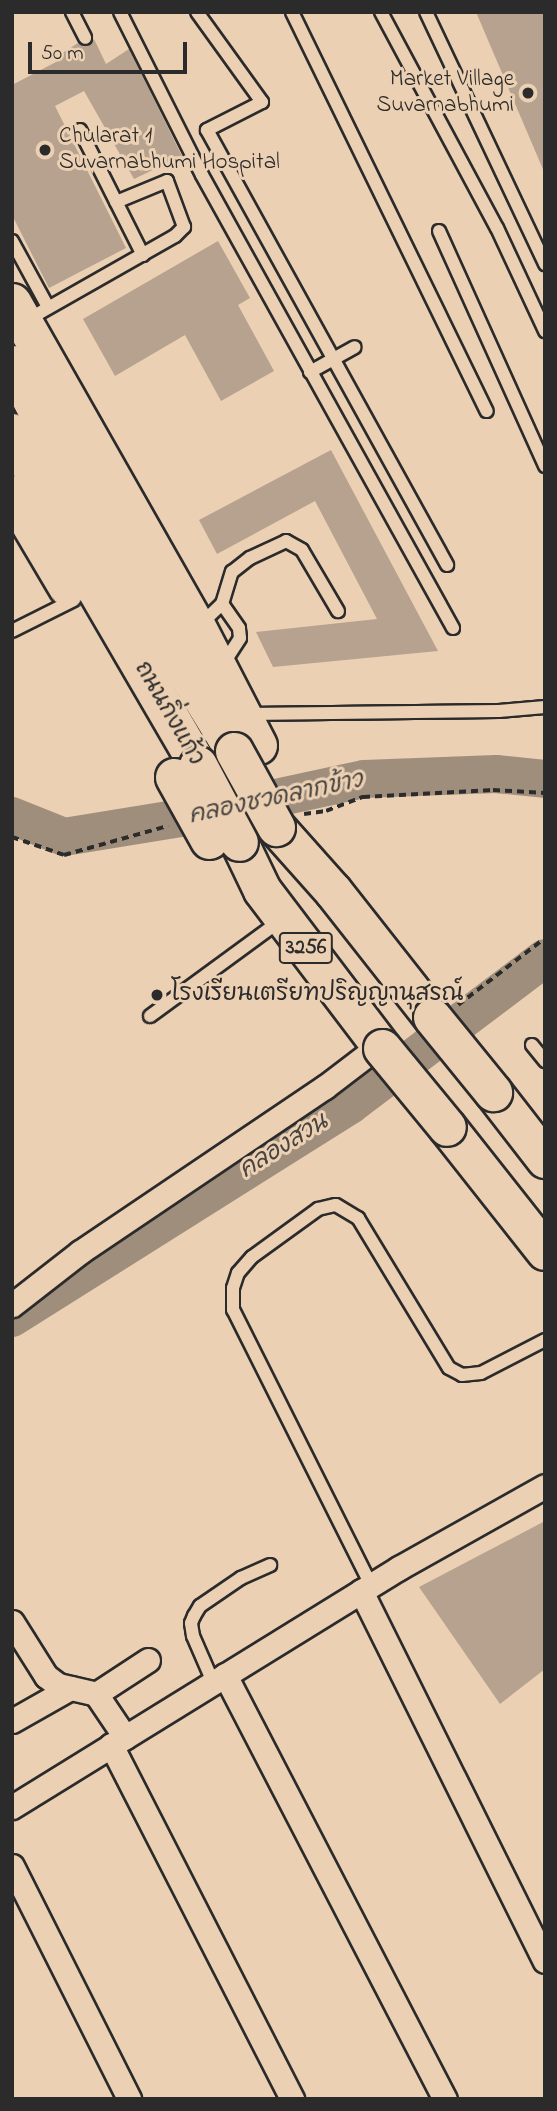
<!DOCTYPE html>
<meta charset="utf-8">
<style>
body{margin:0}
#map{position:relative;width:557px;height:2111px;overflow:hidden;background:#ecd0b3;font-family:"Indie Flower","Playpen Sans Thai",sans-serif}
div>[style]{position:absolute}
.river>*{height:38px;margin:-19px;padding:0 19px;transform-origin:19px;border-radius:19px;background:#a08e7d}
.building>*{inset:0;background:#b6a28e}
.path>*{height:3.5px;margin-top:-1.75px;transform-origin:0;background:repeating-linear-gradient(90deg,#2b2b2b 0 7px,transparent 0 12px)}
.roads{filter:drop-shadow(2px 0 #2b2b2b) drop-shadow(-2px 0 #2b2b2b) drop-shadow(0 2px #2b2b2b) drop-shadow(0 -2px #2b2b2b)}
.service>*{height:12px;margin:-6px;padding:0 6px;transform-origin:6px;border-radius:6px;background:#ecd0b3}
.minor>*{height:23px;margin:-11.5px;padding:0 11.5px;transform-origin:11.5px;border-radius:11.5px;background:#ecd0b3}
.primary>*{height:37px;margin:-18.5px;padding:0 18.5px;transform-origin:18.5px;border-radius:18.5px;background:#ecd0b3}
.bridges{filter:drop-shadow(2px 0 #2b2b2b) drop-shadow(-2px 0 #2b2b2b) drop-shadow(0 2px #2b2b2b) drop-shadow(0 -2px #2b2b2b)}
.primary-bridge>*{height:37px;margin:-18.5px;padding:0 18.5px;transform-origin:18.5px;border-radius:18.5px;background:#ecd0b3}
.dots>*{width:19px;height:19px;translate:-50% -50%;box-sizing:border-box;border:4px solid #ecd0b3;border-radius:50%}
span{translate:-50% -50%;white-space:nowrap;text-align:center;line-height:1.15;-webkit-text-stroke:6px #ecd0b3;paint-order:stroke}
.shield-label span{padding:2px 5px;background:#ecd0b3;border:2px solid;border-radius:5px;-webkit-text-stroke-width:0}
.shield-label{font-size:21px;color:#2b2b2b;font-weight:700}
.poi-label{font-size:23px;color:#2b2b2b}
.right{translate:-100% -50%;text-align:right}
.left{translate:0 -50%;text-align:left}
.street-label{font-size:23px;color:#2b2b2b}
.water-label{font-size:24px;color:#484440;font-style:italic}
.frame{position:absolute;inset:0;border:14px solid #2b2b2b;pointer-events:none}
.scale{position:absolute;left:28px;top:42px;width:159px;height:32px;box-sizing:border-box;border:4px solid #2b2b2b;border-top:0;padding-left:9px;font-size:21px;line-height:24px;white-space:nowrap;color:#2b2b2b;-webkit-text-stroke:5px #ecd0b3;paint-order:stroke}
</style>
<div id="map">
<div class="river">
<div style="left:12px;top:816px;width:56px;rotate:22deg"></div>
<div style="left:64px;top:837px;width:126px;rotate:-9.2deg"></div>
<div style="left:188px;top:817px;width:180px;rotate:-12.2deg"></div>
<div style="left:364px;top:779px;width:132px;rotate:-2.2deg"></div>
<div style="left:496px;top:774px;width:49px;rotate:5.8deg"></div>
<div style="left:12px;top:1318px;width:400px;rotate:-32.2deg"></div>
<div style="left:350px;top:1105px;width:244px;rotate:-37deg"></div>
</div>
<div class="building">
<div style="clip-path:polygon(476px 12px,545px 12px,545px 174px)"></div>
<div style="clip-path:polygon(94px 39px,106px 64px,129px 49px,182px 156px,134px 179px,84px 91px,55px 106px,126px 248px,49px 288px,12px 215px,12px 85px,58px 61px,56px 57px,78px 43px,88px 46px)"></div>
<div style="clip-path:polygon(218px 241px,250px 298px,238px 305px,274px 371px,221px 401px,185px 335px,115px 376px,83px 319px)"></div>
<div style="clip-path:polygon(331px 450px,438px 651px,273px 667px,256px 632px,377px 619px,315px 501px,217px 554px,199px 520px)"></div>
<div style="clip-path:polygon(545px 1521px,545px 1669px,500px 1704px,419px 1587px)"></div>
</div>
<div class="path">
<div style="left:304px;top:814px;width:22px;rotate:-8deg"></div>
<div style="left:326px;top:811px;width:40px;rotate:-21deg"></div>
<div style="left:363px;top:797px;width:130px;rotate:-3.1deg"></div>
<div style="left:493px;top:790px;width:52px;rotate:3.3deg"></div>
<div style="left:12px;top:837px;width:55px;rotate:19.1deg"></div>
<div style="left:64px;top:855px;width:108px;rotate:-15.6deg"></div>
<div style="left:458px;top:1005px;width:110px;rotate:-37.6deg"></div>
</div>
<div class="roads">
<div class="service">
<div style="left:72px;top:12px;width:29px;rotate:63deg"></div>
<div style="left:120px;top:12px;width:182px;rotate:63.3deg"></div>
<div style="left:202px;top:175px;width:518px;rotate:61.01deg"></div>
<div style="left:197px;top:12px;width:111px;rotate:54.2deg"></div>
<div style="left:262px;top:102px;width:62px;rotate:153deg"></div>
<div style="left:207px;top:130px;width:497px;rotate:61.1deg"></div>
<div style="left:292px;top:12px;width:444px;rotate:64deg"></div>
<div style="left:381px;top:12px;width:245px;rotate:61.8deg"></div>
<div style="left:497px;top:228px;width:114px;rotate:65deg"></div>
<div style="left:426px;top:12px;width:279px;rotate:64.7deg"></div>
<div style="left:80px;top:130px;width:140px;rotate:63.3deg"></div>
<div style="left:439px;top:231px;width:258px;rotate:65.7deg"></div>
<div style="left:12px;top:241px;width:75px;rotate:61.4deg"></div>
<div style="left:27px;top:320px;width:170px;rotate:-29.6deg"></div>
<div style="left:175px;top:236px;width:13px;rotate:-45deg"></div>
<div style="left:184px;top:227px;width:49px;rotate:-110.3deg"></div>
<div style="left:167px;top:181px;width:55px;rotate:157.6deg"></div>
<div style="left:310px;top:372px;width:51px;rotate:-29.1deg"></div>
<div style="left:200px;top:625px;width:30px;rotate:-44deg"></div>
<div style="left:222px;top:604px;width:34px;rotate:-73deg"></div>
<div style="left:232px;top:572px;width:23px;rotate:-38deg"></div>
<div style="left:250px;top:558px;width:40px;rotate:-25deg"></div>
<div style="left:286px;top:541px;width:18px;rotate:29deg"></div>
<div style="left:302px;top:550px;width:71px;rotate:59.5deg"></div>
<div style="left:12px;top:631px;width:69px;rotate:-26.6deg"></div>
<div style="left:222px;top:666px;width:33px;rotate:-57deg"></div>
<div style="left:240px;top:638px;width:10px;rotate:-96deg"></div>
<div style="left:239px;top:628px;width:29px;rotate:-125deg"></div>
<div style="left:248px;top:714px;width:251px;rotate:-0.7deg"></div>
<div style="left:499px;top:711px;width:46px;rotate:-5deg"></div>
<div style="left:150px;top:1016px;width:161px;rotate:-36.2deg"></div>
<div style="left:532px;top:1045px;width:21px;rotate:51deg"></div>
<div style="left:371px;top:1585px;width:308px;rotate:-116.6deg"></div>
<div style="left:233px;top:1310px;width:22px;rotate:-90deg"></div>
<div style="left:233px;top:1288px;width:16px;rotate:-72deg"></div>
<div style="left:238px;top:1273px;width:21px;rotate:-49deg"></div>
<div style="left:252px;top:1257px;width:82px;rotate:-36deg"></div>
<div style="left:318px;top:1209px;width:18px;rotate:-13deg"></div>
<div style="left:336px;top:1205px;width:26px;rotate:31deg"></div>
<div style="left:358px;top:1218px;width:175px;rotate:58.8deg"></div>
<div style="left:449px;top:1368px;width:15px;rotate:28deg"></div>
<div style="left:462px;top:1375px;width:19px;rotate:-6deg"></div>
<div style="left:481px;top:1373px;width:72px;rotate:-27.3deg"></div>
<div style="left:213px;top:1682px;width:50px;rotate:-113.5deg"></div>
<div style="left:193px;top:1636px;width:13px;rotate:-99deg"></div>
<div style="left:191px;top:1623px;width:8px;rotate:-67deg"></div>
<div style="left:194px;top:1616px;width:12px;rotate:-59deg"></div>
<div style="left:200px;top:1606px;width:50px;rotate:-34.3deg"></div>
<div style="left:241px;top:1578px;width:32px;rotate:-24deg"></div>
</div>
<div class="minor">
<div style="left:12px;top:1305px;width:86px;rotate:-37.9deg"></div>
<div style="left:80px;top:1252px;width:295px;rotate:-34deg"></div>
<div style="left:325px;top:1087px;width:69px;rotate:-37.4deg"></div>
<div style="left:361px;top:1591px;width:413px;rotate:63.6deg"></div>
<div style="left:12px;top:1622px;width:64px;rotate:57.8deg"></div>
<div style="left:46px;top:1676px;width:15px;rotate:37deg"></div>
<div style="left:58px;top:1685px;width:39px;rotate:13deg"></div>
<div style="left:96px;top:1694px;width:52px;rotate:56deg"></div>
<div style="left:225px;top:1675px;width:478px;rotate:62.6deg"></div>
<div style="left:96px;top:1694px;width:62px;rotate:-33.2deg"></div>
<div style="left:12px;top:1721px;width:67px;rotate:-29.6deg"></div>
<div style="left:111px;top:1745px;width:398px;rotate:62.9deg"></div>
<div style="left:12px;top:1807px;width:455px;rotate:-31.7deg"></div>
<div style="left:399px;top:1568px;width:167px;rotate:-29.3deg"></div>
<div style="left:12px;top:1866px;width:261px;rotate:63.3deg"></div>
</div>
<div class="primary">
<div style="left:12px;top:302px;width:374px;rotate:60.4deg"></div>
<div style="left:197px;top:627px;width:133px;rotate:62.7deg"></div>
<div style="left:12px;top:364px;width:211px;rotate:62deg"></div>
<div style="left:111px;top:550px;width:236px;rotate:58.5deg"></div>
<div style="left:12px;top:432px;width:151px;rotate:62.4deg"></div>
<div style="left:82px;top:566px;width:230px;rotate:59.8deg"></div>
<div style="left:12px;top:494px;width:108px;rotate:59.4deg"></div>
<div style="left:276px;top:827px;width:86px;rotate:48.3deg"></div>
<div style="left:333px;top:891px;width:160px;rotate:51.8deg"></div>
<div style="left:239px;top:842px;width:53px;rotate:64.4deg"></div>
<div style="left:262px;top:890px;width:198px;rotate:52.8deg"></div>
<div style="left:493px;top:1092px;width:85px;rotate:52.2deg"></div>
<div style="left:447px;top:1127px;width:158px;rotate:51.7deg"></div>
</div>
</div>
<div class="bridges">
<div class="primary-bridge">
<div style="left:234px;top:751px;width:87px;rotate:61.1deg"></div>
<div style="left:198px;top:765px;width:87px;rotate:62deg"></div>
<div style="left:174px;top:777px;width:72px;rotate:60.9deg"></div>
<div style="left:432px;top:1017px;width:97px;rotate:50.9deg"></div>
<div style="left:382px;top:1048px;width:102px;rotate:50.6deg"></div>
</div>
</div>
<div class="dots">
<div style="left:528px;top:93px;background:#2b2b2b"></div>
<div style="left:45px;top:150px;background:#2b2b2b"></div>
<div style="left:157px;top:995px;background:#2b2b2b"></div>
</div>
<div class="shield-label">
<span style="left:306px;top:948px">3256</span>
</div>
<div class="poi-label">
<span class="right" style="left:514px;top:93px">Market Village<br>Suvarnabhumi</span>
<span class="left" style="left:59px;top:150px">Chularat 1<br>Suvarnabhumi Hospital</span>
<span class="left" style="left:171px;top:995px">โรงเรียนเตรียทปริญญานุสรณ์</span>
</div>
<div class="street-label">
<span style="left:168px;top:714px;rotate:60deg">ถนนกิ่งแก้ว</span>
</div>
<div class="water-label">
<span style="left:276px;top:799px;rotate:-12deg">คลองชวดลากข้าว</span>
<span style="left:284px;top:1147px;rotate:-32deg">คลองสวน</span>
</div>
<div class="frame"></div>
<div class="scale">50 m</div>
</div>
